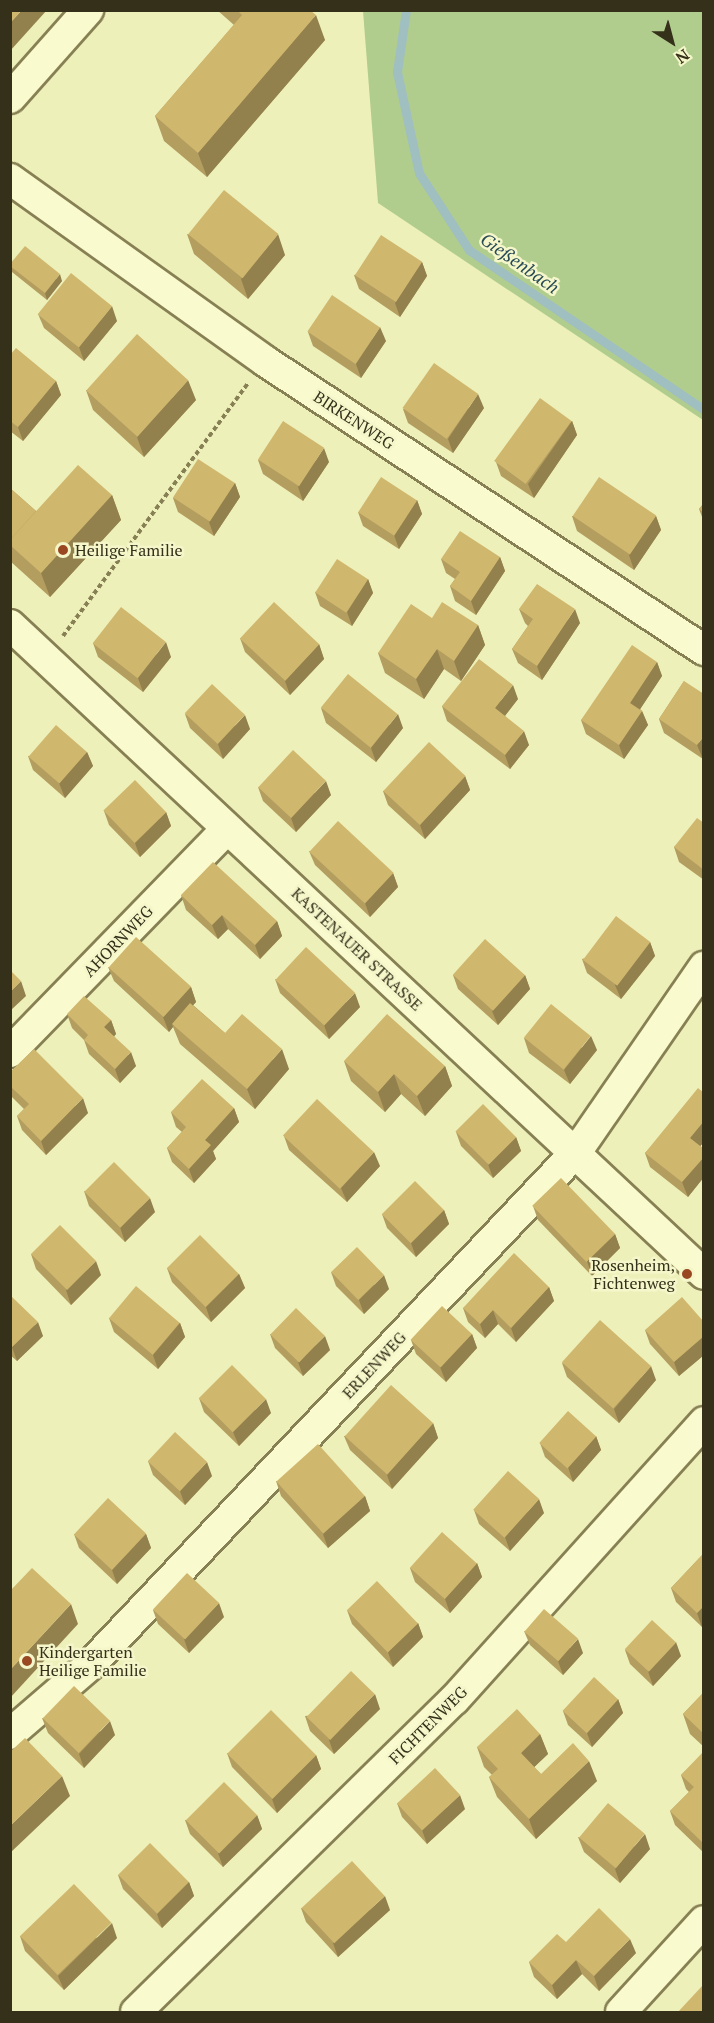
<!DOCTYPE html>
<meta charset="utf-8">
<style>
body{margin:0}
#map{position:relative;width:714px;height:2023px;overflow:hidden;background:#eef0ba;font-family:"PT Serif",serif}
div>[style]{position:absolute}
.green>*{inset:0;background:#b1cd8e}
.stream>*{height:9px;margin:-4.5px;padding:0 4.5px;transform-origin:4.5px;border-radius:4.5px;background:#9fbfc0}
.path>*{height:4px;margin-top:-2px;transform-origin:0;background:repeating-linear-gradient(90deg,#878054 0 4.5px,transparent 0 7.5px)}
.roads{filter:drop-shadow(2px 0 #878054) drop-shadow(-2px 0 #878054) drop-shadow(0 2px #878054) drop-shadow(0 -2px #878054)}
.minor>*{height:30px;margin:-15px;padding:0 15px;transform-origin:15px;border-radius:15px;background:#f9facd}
.wall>*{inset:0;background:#b39d5f}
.shaded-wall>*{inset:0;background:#92804d}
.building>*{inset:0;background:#d0b76e;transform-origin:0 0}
.dots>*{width:16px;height:16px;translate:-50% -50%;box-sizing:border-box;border:3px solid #f5f7ca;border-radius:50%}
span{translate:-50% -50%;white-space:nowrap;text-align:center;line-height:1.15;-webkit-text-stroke:5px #f5f7ca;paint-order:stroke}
.street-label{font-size:16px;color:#35301a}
.poi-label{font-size:16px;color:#35301a}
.left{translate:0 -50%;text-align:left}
.right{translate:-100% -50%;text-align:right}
.water-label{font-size:18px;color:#284a56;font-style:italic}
.frame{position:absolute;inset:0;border:12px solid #35301a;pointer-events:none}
.north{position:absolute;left:642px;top:12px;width:60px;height:60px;-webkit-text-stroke:4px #f5f7ca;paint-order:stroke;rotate:144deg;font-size:16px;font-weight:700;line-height:24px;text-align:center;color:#35301a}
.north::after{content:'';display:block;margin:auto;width:21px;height:27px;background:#35301a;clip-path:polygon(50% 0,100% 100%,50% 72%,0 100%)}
</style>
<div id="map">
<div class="green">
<div style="clip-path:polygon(363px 11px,703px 11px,703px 420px,378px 203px)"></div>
</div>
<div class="stream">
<div style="left:406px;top:10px;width:63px;rotate:98.3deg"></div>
<div style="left:397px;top:72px;width:103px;rotate:77.7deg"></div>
<div style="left:419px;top:173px;width:92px;rotate:57deg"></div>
<div style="left:469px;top:250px;width:284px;rotate:34.2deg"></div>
</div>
<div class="path">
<div style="left:63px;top:636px;width:313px;rotate:-53.8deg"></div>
</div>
<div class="roads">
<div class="minor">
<div style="left:10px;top:98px;width:118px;rotate:-48.4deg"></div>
<div style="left:10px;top:179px;width:313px;rotate:35.5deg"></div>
<div style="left:265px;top:361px;width:526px;rotate:33.36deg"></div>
<div style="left:10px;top:625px;width:950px;rotate:43.08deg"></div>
<div style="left:10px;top:1052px;width:310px;rotate:-45.8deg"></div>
<div style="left:10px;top:1734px;width:107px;rotate:-40.8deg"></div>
<div style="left:91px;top:1664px;width:707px;rotate:-46.55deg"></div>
<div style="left:577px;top:1151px;width:224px;rotate:-55.4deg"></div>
<div style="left:136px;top:2012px;width:445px;rotate:-44.5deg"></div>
<div style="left:454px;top:1700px;width:374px;rotate:-48deg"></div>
<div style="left:621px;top:2012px;width:123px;rotate:-47.6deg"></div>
</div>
</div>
<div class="wall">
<div style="clip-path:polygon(217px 10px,310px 10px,325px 40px,207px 177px,164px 141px,155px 116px,234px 25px)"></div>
<div style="clip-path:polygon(187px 234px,285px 255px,248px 299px,194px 254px)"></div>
<div style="clip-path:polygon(422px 262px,427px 276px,400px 317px,359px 289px,354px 275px)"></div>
<div style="clip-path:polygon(10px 264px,62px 281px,47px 300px,12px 272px,10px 267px)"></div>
<div style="clip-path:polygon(38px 314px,117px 321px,84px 361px,44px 328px)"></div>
<div style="clip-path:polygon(308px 332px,386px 341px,361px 378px,313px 346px)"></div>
<div style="clip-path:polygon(10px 355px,56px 381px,61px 395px,23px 441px,10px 431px)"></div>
<div style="clip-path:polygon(86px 390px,196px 400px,144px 457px,93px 410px)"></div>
<div style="clip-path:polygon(484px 408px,453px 453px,408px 423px,403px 409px)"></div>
<div style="clip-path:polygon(572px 421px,577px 435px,534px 498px,501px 476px,496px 462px)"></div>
<div style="clip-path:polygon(258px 460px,329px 462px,303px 501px,263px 474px)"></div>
<div style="clip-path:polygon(235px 483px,240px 497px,214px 536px,178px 512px,173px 498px)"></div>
<div style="clip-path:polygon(10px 488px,36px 511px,112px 495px,121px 520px,50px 597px,10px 561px)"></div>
<div style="clip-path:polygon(417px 500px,422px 514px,399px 549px,363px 526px,358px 512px)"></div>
<div style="clip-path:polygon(704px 503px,704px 522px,699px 509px)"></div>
<div style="clip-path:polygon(572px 516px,656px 516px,661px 530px,634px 570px,577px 531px)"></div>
<div style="clip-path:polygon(500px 557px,505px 571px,476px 615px,455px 601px,450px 586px,455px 579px,446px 573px,441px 559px)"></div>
<div style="clip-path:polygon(368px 579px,373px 593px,352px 626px,320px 606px,315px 592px)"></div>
<div style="clip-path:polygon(519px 609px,580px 623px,542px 680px,518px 663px,512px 649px,528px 626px,525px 623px)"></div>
<div style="clip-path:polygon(432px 618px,478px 625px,485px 645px,461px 681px,444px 669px,424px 699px,385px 673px,378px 653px)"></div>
<div style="clip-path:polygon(240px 638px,319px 644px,324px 659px,290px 695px,245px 652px)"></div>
<div style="clip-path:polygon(93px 643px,171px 657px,143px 692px,98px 657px)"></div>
<div style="clip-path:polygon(657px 662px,662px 676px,640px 709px,642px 711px,648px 725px,624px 759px,586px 734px,581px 720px)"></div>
<div style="clip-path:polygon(684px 681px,703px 759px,664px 733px,659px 719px)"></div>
<div style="clip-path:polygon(518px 699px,505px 716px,529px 745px,510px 769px,447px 721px,442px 706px)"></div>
<div style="clip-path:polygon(321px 708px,403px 728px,376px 762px,326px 723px)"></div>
<div style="clip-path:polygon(185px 714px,250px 729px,223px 759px,190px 728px)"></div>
<div style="clip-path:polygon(87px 752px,93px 766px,65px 798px,33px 770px,28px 756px)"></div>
<div style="clip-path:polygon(465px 776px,470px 790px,425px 839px,388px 805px,383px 791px)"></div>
<div style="clip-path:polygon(258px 787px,331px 795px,296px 832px,263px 801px)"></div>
<div style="clip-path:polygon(104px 811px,166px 812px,171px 826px,140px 857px,109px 825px)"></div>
<div style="clip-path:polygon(704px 823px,704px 880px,679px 862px,674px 847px)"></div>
<div style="clip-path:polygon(309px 851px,393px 873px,398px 887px,370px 917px,315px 865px)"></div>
<div style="clip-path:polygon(181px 895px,277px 921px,282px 936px,260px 959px,228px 929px,218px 939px,186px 910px)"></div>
<div style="clip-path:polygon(650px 942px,655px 956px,621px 999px,587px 973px,582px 959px)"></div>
<div style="clip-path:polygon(108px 967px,191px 987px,196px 1002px,193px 1005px,225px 1033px,289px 1069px,255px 1109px,180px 1044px,173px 1027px,169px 1032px,114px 981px)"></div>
<div style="clip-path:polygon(453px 975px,525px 975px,530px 989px,498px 1025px,458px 989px)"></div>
<div style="clip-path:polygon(275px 979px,360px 1007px,329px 1039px,280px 993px)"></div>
<div style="clip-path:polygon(67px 1014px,111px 1020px,116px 1034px,114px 1036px,136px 1066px,120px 1083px,89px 1054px,84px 1040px,72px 1028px)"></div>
<div style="clip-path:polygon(524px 1038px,597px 1050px,570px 1084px,529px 1053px)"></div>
<div style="clip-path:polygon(344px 1061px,445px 1066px,452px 1086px,425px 1116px,401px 1094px,385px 1112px,351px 1081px)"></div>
<div style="clip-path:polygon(10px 1072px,88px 1113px,46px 1155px,22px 1130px,17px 1116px,24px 1109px,10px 1095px)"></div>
<div style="clip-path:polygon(704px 1093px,704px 1142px,700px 1146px,704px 1149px,704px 1177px,688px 1197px,650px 1167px,645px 1153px)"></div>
<div style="clip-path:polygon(234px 1108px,239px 1122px,213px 1151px,216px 1159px,194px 1183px,172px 1162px,167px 1148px,182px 1132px,176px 1127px,171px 1112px)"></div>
<div style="clip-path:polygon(456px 1132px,516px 1137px,521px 1151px,493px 1178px,461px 1146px)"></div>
<div style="clip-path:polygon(284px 1136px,380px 1166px,347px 1202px,289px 1150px)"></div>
<div style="clip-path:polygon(84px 1191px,155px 1212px,125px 1242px,89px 1206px)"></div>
<div style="clip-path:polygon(533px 1206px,615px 1234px,620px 1248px,592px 1276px,538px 1220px)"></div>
<div style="clip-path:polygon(444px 1210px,449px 1224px,416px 1257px,387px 1228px,382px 1214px)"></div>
<div style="clip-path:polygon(31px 1254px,101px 1275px,71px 1305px,36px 1269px)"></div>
<div style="clip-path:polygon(167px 1268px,239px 1274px,245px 1288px,211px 1322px,172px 1282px)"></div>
<div style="clip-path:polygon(331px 1272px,389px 1289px,364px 1314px,336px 1286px)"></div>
<div style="clip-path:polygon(549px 1287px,554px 1301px,516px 1342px,498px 1324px,485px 1338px,468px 1322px,463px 1308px)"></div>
<div style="clip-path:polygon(10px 1295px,43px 1336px,17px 1361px,10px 1355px)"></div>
<div style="clip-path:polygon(109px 1318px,180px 1323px,185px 1337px,158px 1369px,114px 1332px)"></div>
<div style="clip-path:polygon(704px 1322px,704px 1355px,679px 1376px,650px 1344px,645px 1330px)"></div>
<div style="clip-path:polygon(270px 1334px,330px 1350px,303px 1376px,275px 1348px)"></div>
<div style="clip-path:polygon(472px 1334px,477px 1348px,446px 1382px,416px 1354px,411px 1340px)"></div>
<div style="clip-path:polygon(562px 1363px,656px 1380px,619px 1423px,567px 1377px)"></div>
<div style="clip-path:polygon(199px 1398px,271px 1413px,239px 1446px,204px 1412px)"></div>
<div style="clip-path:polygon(433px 1423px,438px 1438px,392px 1489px,350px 1450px,344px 1436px)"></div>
<div style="clip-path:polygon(596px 1436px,601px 1450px,573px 1482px,545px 1457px,540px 1443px)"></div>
<div style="clip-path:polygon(148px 1461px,212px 1476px,185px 1505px,153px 1475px)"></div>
<div style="clip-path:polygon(276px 1481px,365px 1496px,370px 1511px,328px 1548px,281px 1496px)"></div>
<div style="clip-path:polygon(474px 1510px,544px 1513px,510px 1551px,479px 1524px)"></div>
<div style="clip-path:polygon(74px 1534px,146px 1534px,151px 1548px,117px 1584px,79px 1548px)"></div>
<div style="clip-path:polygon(704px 1553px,702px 1627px,676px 1602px,671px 1588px)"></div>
<div style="clip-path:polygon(477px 1563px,482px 1577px,450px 1613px,415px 1582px,410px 1568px)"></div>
<div style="clip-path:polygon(153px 1610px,224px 1617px,189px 1653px,158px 1624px)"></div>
<div style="clip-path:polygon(347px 1610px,418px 1623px,423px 1637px,393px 1667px,352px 1624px)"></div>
<div style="clip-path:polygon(524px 1631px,583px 1653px,563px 1675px,530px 1645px)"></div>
<div style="clip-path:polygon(625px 1650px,681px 1656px,653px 1686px,630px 1664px)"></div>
<div style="clip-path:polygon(704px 1692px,704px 1747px,690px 1734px,683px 1714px)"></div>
<div style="clip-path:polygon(618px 1699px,623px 1713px,592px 1747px,568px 1725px,563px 1711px)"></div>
<div style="clip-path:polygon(380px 1709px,334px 1754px,310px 1731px,305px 1716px)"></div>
<div style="clip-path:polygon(42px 1718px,115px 1735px,84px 1768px,48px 1733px)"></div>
<div style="clip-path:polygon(540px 1734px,548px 1754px,534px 1767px,541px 1774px,597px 1781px,536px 1839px,497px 1797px,489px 1777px,492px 1775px,484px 1767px,477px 1747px)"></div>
<div style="clip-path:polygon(227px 1753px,316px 1755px,321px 1769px,277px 1813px,232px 1767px)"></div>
<div style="clip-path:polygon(704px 1753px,704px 1853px,675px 1825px,670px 1811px,689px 1792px,686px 1789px,681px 1775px)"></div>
<div style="clip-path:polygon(397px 1803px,465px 1809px,427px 1844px,402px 1817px)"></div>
<div style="clip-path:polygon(257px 1815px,262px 1829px,223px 1867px,190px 1834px,185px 1820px)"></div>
<div style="clip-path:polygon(578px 1837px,650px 1849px,620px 1883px,584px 1852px)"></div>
<div style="clip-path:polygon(118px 1875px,189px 1882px,194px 1896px,162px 1928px,123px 1889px)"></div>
<div style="clip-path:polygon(301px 1908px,390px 1910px,338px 1957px,306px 1922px)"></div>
<div style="clip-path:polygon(20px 1936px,117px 1938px,64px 1990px,25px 1951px)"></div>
<div style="clip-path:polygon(566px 1942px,636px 1953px,599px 1991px,582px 1974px,557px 1999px,534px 1977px,529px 1962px)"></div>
</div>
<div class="shaded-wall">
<div style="clip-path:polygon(22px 10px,47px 10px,10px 51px,10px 23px)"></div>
<div style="clip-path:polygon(316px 15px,325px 40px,207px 177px,198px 153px)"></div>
<div style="clip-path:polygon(278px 234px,285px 255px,248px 299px,241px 279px)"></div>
<div style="clip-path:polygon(422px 262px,427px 276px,400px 317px,395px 303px)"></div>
<div style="clip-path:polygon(60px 274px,62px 281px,47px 300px,45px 293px)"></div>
<div style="clip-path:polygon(112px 306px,117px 321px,84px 361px,79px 347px)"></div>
<div style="clip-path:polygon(380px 327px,386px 341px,361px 378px,356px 364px)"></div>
<div style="clip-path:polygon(188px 380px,196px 400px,144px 457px,137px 437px)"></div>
<div style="clip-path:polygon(56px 381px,61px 395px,23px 441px,18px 427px)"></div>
<div style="clip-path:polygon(478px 394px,484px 408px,453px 453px,448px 439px)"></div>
<div style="clip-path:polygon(572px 421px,577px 435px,534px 498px,528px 484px)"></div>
<div style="clip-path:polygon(324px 448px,329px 462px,303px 501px,298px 487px)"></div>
<div style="clip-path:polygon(235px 483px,240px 497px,214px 536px,209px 522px)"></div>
<div style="clip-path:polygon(112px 495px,121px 520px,50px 597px,41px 573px)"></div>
<div style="clip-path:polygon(417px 500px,422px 514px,399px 549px,394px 535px)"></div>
<div style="clip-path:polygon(656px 516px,661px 530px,634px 570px,629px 555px)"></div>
<div style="clip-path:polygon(500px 557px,505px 571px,476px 615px,471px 601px)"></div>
<div style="clip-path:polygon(368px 579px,373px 593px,352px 626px,347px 612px)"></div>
<div style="clip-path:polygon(575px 609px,580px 623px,542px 680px,537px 666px)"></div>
<div style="clip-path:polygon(478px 625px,485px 645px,461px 681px,454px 661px)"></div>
<div style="clip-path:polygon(166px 642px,171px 657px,143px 692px,138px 678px)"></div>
<div style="clip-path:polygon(319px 644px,324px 659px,290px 695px,285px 681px)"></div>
<div style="clip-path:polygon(437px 649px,444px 669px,424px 699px,416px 679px)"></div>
<div style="clip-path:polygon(657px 662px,662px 676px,635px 717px,630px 703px)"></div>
<div style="clip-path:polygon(513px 685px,518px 699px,500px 722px,495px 708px)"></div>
<div style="clip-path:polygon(642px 711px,648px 725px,624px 759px,619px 745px)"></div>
<div style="clip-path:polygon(398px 714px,403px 728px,376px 762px,371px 748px)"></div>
<div style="clip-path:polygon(245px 715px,250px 729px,223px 759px,218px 744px)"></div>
<div style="clip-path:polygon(524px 731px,529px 745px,510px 769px,505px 755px)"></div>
<div style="clip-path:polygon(704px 736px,704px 758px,703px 759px,697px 745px)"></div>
<div style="clip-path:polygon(87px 752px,93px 766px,65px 798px,59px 783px)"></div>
<div style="clip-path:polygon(465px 776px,470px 790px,425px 839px,420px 825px)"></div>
<div style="clip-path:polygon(326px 781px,331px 795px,296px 832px,291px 818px)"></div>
<div style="clip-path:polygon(166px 812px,171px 826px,140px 857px,135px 843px)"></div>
<div style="clip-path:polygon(393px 873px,398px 887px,370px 917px,365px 903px)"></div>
<div style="clip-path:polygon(222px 915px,228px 929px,218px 939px,212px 925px)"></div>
<div style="clip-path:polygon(277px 921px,282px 936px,260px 959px,255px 945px)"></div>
<div style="clip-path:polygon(650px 942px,655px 956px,621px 999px,615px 985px)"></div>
<div style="clip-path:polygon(525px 975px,530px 989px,498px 1025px,492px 1011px)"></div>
<div style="clip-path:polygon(21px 981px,26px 996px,10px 1011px,10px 992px)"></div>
<div style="clip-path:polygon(191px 987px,196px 1002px,174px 1026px,172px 1024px,173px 1027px,169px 1032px,163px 1017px)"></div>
<div style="clip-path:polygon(355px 993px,360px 1007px,329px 1039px,324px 1025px)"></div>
<div style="clip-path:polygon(111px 1020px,116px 1034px,110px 1041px,104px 1027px)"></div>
<div style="clip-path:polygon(591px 1036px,597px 1050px,570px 1084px,564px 1070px)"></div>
<div style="clip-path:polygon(282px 1049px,289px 1069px,255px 1109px,247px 1089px)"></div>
<div style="clip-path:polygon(131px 1052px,136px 1066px,120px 1083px,115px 1069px)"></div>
<div style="clip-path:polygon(445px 1066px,452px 1086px,425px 1116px,417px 1096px)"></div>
<div style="clip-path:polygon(394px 1074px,401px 1094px,385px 1112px,378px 1092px)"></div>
<div style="clip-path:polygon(83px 1098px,88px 1113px,46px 1155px,41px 1141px)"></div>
<div style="clip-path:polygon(234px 1108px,239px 1122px,213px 1151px,216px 1159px,194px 1183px,189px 1169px,205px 1140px)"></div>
<div style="clip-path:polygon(704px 1121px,704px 1142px,695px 1152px,690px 1138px)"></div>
<div style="clip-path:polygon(516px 1137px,521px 1151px,493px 1178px,488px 1164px)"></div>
<div style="clip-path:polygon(374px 1152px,380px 1166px,347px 1202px,341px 1188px)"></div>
<div style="clip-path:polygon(704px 1157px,704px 1177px,688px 1197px,682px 1182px)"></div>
<div style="clip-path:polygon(150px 1198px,155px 1212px,125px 1242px,120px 1227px)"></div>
<div style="clip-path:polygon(444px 1210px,449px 1224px,416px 1257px,411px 1243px)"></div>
<div style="clip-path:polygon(615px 1234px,620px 1248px,592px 1276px,587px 1261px)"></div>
<div style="clip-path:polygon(96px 1261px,101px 1275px,71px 1305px,66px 1290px)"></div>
<div style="clip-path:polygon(239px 1274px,245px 1288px,211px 1322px,206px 1307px)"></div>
<div style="clip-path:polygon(384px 1275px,389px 1289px,364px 1314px,359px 1300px)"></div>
<div style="clip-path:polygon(549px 1287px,554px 1301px,516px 1342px,511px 1328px)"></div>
<div style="clip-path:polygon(493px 1310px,498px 1324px,485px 1338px,480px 1324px)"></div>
<div style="clip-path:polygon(38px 1322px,43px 1336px,17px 1361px,12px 1347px)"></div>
<div style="clip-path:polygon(180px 1323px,185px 1337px,158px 1369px,153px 1355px)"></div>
<div style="clip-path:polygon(472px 1334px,477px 1348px,446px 1382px,440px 1367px)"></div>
<div style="clip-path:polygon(325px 1336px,330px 1350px,303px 1376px,298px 1362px)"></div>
<div style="clip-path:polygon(704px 1336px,704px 1355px,679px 1376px,674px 1362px)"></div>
<div style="clip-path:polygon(651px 1366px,656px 1380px,619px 1423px,614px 1409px)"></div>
<div style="clip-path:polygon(266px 1399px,271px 1413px,239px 1446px,233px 1432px)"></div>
<div style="clip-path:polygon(433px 1423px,438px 1438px,392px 1489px,387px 1475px)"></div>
<div style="clip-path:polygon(596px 1436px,601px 1450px,573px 1482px,568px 1467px)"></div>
<div style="clip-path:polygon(207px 1462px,212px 1476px,185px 1505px,180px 1491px)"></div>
<div style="clip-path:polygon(365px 1496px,370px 1511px,328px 1548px,323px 1534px)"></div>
<div style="clip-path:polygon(539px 1499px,544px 1513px,510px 1551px,505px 1537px)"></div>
<div style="clip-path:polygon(146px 1534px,151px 1548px,117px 1584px,112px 1570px)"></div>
<div style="clip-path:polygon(477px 1563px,482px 1577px,450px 1613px,445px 1599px)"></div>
<div style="clip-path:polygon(219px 1603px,224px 1617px,189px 1653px,184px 1639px)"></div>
<div style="clip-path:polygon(71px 1604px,78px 1624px,10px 1698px,10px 1670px)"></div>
<div style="clip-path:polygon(704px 1606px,704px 1626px,702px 1627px,697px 1613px)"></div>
<div style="clip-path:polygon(418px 1623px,423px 1637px,393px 1667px,388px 1652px)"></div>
<div style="clip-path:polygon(578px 1639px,583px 1653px,563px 1675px,558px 1661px)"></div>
<div style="clip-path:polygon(676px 1642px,681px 1656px,653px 1686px,648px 1671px)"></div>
<div style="clip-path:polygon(375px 1694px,380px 1709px,334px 1754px,329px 1740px)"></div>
<div style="clip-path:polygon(618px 1699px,623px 1713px,592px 1747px,587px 1733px)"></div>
<div style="clip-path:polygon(110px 1721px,115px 1735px,84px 1768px,79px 1754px)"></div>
<div style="clip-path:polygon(540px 1734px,548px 1754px,528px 1773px,521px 1753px)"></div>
<div style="clip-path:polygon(316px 1755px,321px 1769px,277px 1813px,272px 1799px)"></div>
<div style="clip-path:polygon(589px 1761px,597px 1781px,536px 1839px,529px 1819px)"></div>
<div style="clip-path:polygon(62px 1776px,70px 1796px,10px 1853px,10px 1826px)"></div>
<div style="clip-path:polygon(460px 1795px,465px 1809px,427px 1844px,422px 1830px)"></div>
<div style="clip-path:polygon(257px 1815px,262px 1829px,223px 1867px,218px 1853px)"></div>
<div style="clip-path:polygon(645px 1834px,650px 1849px,620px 1883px,615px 1869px)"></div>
<div style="clip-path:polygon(189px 1882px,194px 1896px,162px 1928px,157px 1914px)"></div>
<div style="clip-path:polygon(385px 1896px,390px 1910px,338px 1957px,333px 1943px)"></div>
<div style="clip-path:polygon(112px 1923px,117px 1938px,64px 1990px,58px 1976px)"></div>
<div style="clip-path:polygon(630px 1939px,636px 1953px,599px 1991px,594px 1976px)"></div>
<div style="clip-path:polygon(576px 1960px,582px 1974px,557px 1999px,552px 1985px)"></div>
</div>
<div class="building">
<div style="clip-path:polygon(10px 10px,22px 10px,10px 23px)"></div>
<div style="clip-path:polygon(237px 10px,310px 10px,316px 15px,198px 153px,155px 116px,242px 15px)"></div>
<div style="left:224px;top:190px;width:70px;height:57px;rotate:39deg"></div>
<div style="left:381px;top:235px;width:49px;height:48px;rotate:33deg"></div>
<div style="clip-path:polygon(25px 246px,60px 274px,45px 293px,10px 266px,10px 264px)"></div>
<div style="left:71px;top:273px;width:53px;height:53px;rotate:39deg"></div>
<div style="left:332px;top:295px;width:58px;height:44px;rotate:34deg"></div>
<div style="left:137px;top:334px;width:69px;height:76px;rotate:42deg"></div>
<div style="clip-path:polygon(16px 348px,56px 381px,18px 427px,10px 421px,10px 355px)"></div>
<div style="left:434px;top:363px;width:54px;height:55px;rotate:35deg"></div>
<div style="left:540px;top:398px;width:39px;height:78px;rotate:36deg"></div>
<div style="left:283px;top:421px;width:49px;height:46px;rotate:33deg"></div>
<div style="left:198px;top:459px;width:44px;height:46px;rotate:33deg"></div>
<div style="clip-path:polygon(78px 465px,112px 495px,41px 573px,10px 545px,10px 540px)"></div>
<div style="left:381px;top:477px;width:43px;height:42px;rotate:33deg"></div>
<div style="left:599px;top:477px;width:69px;height:47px;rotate:34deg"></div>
<div style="clip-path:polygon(10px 488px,36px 511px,10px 540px)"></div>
<div style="clip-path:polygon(704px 503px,704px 513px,699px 509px)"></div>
<div style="clip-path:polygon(460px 531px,500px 557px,471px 601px,450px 586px,460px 572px,441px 559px)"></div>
<div style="left:337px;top:559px;width:37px;height:40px;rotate:33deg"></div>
<div style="clip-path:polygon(537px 584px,575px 609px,537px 666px,512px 649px,533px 619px,519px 609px)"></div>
<div style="left:274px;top:602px;width:62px;height:50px;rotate:43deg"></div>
<div style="clip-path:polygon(442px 602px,478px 625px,454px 661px,437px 649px,416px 679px,378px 653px,411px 604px,432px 618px)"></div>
<div style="left:121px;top:607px;width:57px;height:46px;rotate:38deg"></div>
<div style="clip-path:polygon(632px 645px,657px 662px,630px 703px,642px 711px,619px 745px,581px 720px)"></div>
<div style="clip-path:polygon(479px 659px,513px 685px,495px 708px,524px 731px,505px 755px,442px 706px)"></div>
<div style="left:348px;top:674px;width:64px;height:43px;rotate:39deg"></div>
<div style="clip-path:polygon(684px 681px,704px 694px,704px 736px,697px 745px,659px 719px)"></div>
<div style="left:212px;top:684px;width:45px;height:40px;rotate:43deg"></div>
<div style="left:56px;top:725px;width:41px;height:42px;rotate:41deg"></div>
<div style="left:429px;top:742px;width:50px;height:67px;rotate:43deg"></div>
<div style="left:293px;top:750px;width:45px;height:51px;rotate:43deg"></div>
<div style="left:135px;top:780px;width:45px;height:44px;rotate:46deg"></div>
<div style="clip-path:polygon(697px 818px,704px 823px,704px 870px,674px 847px)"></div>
<div style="left:338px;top:821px;width:76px;height:42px;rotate:43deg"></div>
<div style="clip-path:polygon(213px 862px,277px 921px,255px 945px,222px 915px,212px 925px,181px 895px)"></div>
<div style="left:616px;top:916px;width:43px;height:55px;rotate:37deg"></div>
<div style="left:136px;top:937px;width:74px;height:41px;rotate:42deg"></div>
<div style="left:485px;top:939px;width:54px;height:48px;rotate:42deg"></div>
<div style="left:306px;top:947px;width:67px;height:45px;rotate:43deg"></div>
<div style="clip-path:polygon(10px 970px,21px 981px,10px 992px)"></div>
<div style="clip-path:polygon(84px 996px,111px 1020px,104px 1027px,131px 1052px,115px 1069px,84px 1040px,88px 1035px,67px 1014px)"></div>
<div style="clip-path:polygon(190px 1003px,225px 1033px,242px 1014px,282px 1049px,247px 1089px,172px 1024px)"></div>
<div style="left:551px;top:1004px;width:51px;height:43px;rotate:39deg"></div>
<div style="clip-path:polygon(387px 1014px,445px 1066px,417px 1096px,394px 1074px,378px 1092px,344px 1061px)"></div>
<div style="clip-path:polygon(34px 1049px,83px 1098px,41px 1141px,17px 1116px,29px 1104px,10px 1086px,10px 1072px)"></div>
<div style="clip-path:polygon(202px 1079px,234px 1108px,205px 1140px,211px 1145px,189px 1169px,167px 1148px,186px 1127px,171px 1112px)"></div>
<div style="clip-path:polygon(698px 1088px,704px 1093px,704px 1121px,690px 1138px,704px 1149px,704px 1157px,682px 1182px,645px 1153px)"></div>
<div style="left:317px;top:1099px;width:78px;height:50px;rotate:43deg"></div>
<div style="left:483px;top:1104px;width:47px;height:39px;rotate:45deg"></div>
<div style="left:114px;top:1162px;width:51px;height:42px;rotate:45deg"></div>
<div style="left:561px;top:1178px;width:78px;height:40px;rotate:46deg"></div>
<div style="left:415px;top:1181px;width:41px;height:47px;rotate:45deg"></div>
<div style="left:60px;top:1225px;width:51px;height:41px;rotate:45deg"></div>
<div style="left:200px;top:1235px;width:55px;height:47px;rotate:45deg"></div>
<div style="left:357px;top:1247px;width:39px;height:36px;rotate:46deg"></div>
<div style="clip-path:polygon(514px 1253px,549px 1287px,511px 1328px,493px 1310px,480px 1324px,463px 1308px)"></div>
<div style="left:136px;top:1286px;width:57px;height:42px;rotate:40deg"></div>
<div style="clip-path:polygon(10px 1295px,38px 1322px,12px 1347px,10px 1346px)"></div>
<div style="clip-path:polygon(682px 1297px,704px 1322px,704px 1336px,674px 1362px,645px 1330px)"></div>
<div style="left:442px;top:1306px;width:41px;height:46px;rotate:43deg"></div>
<div style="left:296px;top:1308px;width:40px;height:37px;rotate:44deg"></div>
<div style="left:600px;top:1320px;width:69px;height:57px;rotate:42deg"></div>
<div style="left:232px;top:1365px;width:48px;height:47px;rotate:45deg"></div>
<div style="left:391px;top:1385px;width:57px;height:69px;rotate:42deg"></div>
<div style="left:568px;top:1411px;width:38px;height:43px;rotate:42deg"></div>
<div style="left:175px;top:1432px;width:44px;height:40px;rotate:43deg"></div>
<div style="left:318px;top:1444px;width:70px;height:56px;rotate:48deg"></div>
<div style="left:508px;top:1471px;width:42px;height:52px;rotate:42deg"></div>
<div style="left:108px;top:1498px;width:52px;height:50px;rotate:43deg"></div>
<div style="left:442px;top:1532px;width:47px;height:48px;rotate:42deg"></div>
<div style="clip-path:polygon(704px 1553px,704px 1606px,697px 1613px,671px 1588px)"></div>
<div style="clip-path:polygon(32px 1568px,71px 1604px,10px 1670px,10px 1591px)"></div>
<div style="left:187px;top:1573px;width:44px;height:50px;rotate:43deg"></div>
<div style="left:377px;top:1581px;width:59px;height:42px;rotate:46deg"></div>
<div style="left:544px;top:1609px;width:45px;height:30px;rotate:41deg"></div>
<div style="left:652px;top:1620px;width:33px;height:40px;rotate:43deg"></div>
<div style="left:351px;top:1671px;width:33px;height:64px;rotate:44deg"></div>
<div style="left:594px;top:1677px;width:33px;height:46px;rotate:43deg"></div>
<div style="left:74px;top:1686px;width:50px;height:45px;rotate:44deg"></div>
<div style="clip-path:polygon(704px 1692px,704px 1734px,683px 1714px)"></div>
<div style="clip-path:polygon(517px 1709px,540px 1734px,521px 1753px,541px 1774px,573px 1743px,589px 1761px,529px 1819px,489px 1777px,498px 1769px,477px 1747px)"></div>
<div style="left:271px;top:1710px;width:64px;height:62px;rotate:45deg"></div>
<div style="clip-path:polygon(25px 1738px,62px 1776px,10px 1826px,10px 1752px)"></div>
<div style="clip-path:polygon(703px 1752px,704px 1753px,703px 1843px,670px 1811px,694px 1787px,681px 1775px)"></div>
<div style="left:435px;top:1768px;width:37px;height:52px;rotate:47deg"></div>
<div style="left:224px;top:1782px;width:47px;height:54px;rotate:45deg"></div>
<div style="left:608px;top:1803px;width:48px;height:45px;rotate:40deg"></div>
<div style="left:150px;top:1843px;width:55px;height:45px;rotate:45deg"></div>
<div style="left:352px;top:1861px;width:48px;height:69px;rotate:47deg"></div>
<div style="left:74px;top:1884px;width:54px;height:75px;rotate:46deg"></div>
<div style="clip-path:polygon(599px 1908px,630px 1939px,594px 1976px,576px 1960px,552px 1985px,529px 1962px,557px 1934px,566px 1942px)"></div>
<div style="clip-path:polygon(703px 1985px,704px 2013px,677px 2013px)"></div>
</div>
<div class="dots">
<div style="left:63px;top:550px;background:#994821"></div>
<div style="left:687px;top:1274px;background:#994821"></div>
<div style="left:27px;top:1661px;background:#994821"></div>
</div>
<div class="street-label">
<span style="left:354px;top:420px;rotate:33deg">BIRKENWEG</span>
<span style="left:118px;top:941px;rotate:-46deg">AHORNWEG</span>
<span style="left:357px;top:949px;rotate:43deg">KASTENAUER STRASSE</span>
<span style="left:374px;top:1365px;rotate:-47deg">ERLENWEG</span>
<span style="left:428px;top:1725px;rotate:-45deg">FICHTENWEG</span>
</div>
<div class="poi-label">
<span class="left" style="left:75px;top:550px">Heilige Familie</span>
<span class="right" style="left:675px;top:1274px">Rosenheim,<br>Fichtenweg</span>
<span class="left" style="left:39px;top:1661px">Kindergarten<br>Heilige Familie</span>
</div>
<div class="water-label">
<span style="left:520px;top:263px;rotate:35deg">Gießenbach</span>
</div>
<div class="frame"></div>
<div class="north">N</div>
</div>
